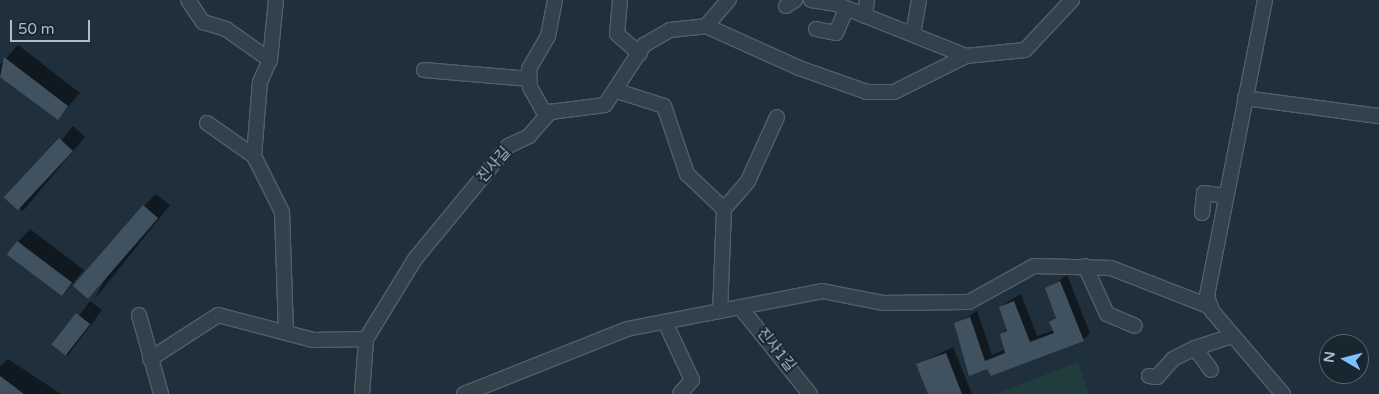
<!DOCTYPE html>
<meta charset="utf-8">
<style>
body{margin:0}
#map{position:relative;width:1379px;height:394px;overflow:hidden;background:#1f2f3b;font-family:"Varela Round","Noto Sans KR",sans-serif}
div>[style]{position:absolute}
.green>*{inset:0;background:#213c3c}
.shadow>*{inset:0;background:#0007;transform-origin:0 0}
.building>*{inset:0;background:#405260;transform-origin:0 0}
.roads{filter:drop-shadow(1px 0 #515f69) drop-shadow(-1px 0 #515f69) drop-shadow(0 1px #515f69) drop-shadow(0 -1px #515f69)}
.minor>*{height:14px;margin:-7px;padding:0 7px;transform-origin:7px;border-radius:7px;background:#33414c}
span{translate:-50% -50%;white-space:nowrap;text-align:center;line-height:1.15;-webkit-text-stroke:4px #182630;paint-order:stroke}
.street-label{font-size:15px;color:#aebcc8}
.north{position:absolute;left:1319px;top:334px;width:50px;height:50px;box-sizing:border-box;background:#182630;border:1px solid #54626d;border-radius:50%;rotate:278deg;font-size:14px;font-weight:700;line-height:20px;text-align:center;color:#aebcc8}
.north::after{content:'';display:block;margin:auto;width:18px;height:22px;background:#7cc2ff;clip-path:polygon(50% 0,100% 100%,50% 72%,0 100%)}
.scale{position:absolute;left:10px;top:20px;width:80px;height:22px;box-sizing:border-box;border:2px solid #aebcc8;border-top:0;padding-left:6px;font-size:15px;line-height:18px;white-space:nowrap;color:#aebcc8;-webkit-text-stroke:4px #182630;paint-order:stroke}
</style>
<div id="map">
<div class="green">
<div style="clip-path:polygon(1078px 362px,1089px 394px,995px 394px)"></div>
</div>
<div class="shadow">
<div style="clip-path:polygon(18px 45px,80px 93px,58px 118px,0 75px,0 65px)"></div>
<div style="clip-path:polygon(73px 126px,85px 137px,23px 211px,12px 203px)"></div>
<div style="clip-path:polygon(156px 194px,170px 205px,94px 300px,144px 206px)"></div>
<div style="clip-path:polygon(30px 229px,84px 270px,63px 295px,18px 242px)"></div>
<div style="clip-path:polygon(1067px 275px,1090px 333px,1083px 340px,992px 375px,956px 324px,977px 311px,992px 355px,1006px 349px,1001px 335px,1007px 329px,1000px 307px,1021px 294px,1037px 336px,1054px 330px,1051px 322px,1057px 316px,1047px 289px)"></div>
<div style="left:90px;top:301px;width:15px;height:57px;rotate:37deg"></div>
<div style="clip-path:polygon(953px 347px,972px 394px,929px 394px,917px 365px)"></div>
<div style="clip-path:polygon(8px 359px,61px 394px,0 394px,0 367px)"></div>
</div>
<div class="building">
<div style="clip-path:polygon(4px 57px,68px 106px,58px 120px,0 77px)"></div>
<div style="left:59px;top:138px;width:19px;height:81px;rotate:43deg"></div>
<div style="left:143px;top:205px;width:20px;height:107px;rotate:41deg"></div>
<div style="left:17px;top:241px;width:69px;height:17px;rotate:37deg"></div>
<div style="clip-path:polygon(1060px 281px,1084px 341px,991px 376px,987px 369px,969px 376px,954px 323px,970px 317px,985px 361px,1005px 353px,1000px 334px,1007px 331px,999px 307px,1014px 301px,1030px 342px,1054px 333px,1049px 322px,1056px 318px,1045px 288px)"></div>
<div style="left:76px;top:313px;width:18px;height:40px;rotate:38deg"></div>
<div style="clip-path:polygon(946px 353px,962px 394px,928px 394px,916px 364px)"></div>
<div style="clip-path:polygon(0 376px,24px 394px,0 394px)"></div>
</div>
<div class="roads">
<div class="minor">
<div style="left:188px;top:0;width:27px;rotate:56deg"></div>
<div style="left:203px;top:22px;width:24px;rotate:17deg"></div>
<div style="left:226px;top:29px;width:54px;rotate:35.2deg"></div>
<div style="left:620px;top:0;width:34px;rotate:95deg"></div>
<div style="left:617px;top:34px;width:30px;rotate:41deg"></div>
<div style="left:811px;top:0;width:25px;rotate:9deg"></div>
<div style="left:836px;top:4px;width:140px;rotate:21.8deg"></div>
<div style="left:1265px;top:0;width:302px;rotate:101.1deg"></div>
<div style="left:1207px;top:296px;width:16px;rotate:72deg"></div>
<div style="left:1212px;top:311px;width:109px;rotate:49.5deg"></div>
<div style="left:786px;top:6px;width:11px;rotate:-34deg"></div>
<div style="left:865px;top:16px;width:16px;rotate:-83deg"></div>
<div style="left:706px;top:26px;width:102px;rotate:24.3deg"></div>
<div style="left:799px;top:68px;width:72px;rotate:19.4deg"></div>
<div style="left:867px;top:92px;width:27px"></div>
<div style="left:894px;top:92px;width:80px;rotate:-26.6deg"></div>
<div style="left:966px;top:56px;width:59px;rotate:-5.8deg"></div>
<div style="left:1025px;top:50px;width:69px;rotate:-46.8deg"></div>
<div style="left:816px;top:29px;width:20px;rotate:11deg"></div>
<div style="left:836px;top:33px;width:26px;rotate:-67deg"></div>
<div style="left:913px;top:34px;width:35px;rotate:-80deg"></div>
<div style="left:424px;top:70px;width:106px;rotate:4.9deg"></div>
<div style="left:617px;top:91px;width:49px;rotate:17.7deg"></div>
<div style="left:664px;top:106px;width:72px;rotate:71.3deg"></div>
<div style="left:687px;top:174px;width:51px;rotate:43.4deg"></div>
<div style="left:724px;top:209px;width:102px;rotate:92.2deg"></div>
<div style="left:1245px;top:98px;width:135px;rotate:7.7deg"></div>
<div style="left:546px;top:116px;width:33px;rotate:-119deg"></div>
<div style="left:530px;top:87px;width:18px;rotate:-93deg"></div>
<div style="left:529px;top:69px;width:38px;rotate:-60deg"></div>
<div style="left:548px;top:36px;width:37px;rotate:-79deg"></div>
<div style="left:207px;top:123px;width:57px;rotate:35.1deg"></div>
<div style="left:254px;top:156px;width:63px;rotate:63.4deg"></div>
<div style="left:282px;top:212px;width:120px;rotate:88.1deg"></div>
<div style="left:254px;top:156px;width:74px;rotate:-85.4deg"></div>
<div style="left:260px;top:82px;width:24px;rotate:-66deg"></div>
<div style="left:270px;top:60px;width:60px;rotate:-84.3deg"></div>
<div style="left:724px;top:209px;width:37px;rotate:-49deg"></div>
<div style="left:748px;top:181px;width:70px;rotate:-65.6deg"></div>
<div style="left:1202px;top:213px;width:20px;rotate:-84deg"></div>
<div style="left:1204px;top:193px;width:21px;rotate:8deg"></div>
<div style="left:1085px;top:266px;width:53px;rotate:65.4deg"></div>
<div style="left:1107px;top:314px;width:30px;rotate:23deg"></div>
<div style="left:740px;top:307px;width:112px;rotate:51.2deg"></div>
<div style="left:139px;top:315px;width:82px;rotate:74.4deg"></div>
<div style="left:665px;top:322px;width:64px;rotate:65deg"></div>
<div style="left:692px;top:380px;width:18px;rotate:131deg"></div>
<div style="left:1195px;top:348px;width:27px;rotate:54deg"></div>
<div style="left:150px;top:359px;width:81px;rotate:-32.9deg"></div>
<div style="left:218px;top:315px;width:98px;rotate:14.7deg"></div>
<div style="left:313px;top:340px;width:53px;rotate:-1.1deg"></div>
<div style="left:1149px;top:376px;width:8px;rotate:7deg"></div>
<div style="left:1157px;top:377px;width:24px;rotate:-48deg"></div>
<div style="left:1173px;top:359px;width:25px;rotate:-27deg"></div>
<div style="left:1195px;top:348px;width:40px;rotate:-18deg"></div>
<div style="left:362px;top:394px;width:55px;rotate:-85.8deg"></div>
<div style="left:366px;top:339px;width:94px;rotate:-58.5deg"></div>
<div style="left:415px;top:259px;width:146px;rotate:-50.5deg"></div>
<div style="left:508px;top:146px;width:23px;rotate:-25deg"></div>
<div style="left:529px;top:136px;width:32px;rotate:-49deg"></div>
<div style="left:550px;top:112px;width:55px;rotate:-7.3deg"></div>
<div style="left:605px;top:105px;width:72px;rotate:-57deg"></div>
<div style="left:644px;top:45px;width:30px;rotate:-30deg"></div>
<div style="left:670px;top:30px;width:36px;rotate:-6deg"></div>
<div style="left:706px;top:26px;width:35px;rotate:-49deg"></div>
<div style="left:464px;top:394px;width:175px;rotate:-21.7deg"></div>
<div style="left:627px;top:329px;width:199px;rotate:-11deg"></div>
<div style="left:822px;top:291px;width:62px;rotate:11.1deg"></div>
<div style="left:883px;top:303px;width:86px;rotate:-0.7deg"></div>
<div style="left:969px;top:302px;width:74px;rotate:-29deg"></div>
<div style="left:1034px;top:266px;width:77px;rotate:1.5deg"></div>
<div style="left:1111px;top:268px;width:107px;rotate:21.3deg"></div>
</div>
</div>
<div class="street-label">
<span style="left:494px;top:165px;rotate:-48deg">진사길</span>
<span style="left:776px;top:350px;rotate:51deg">진사1길</span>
</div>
<div class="north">N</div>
<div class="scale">50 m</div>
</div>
